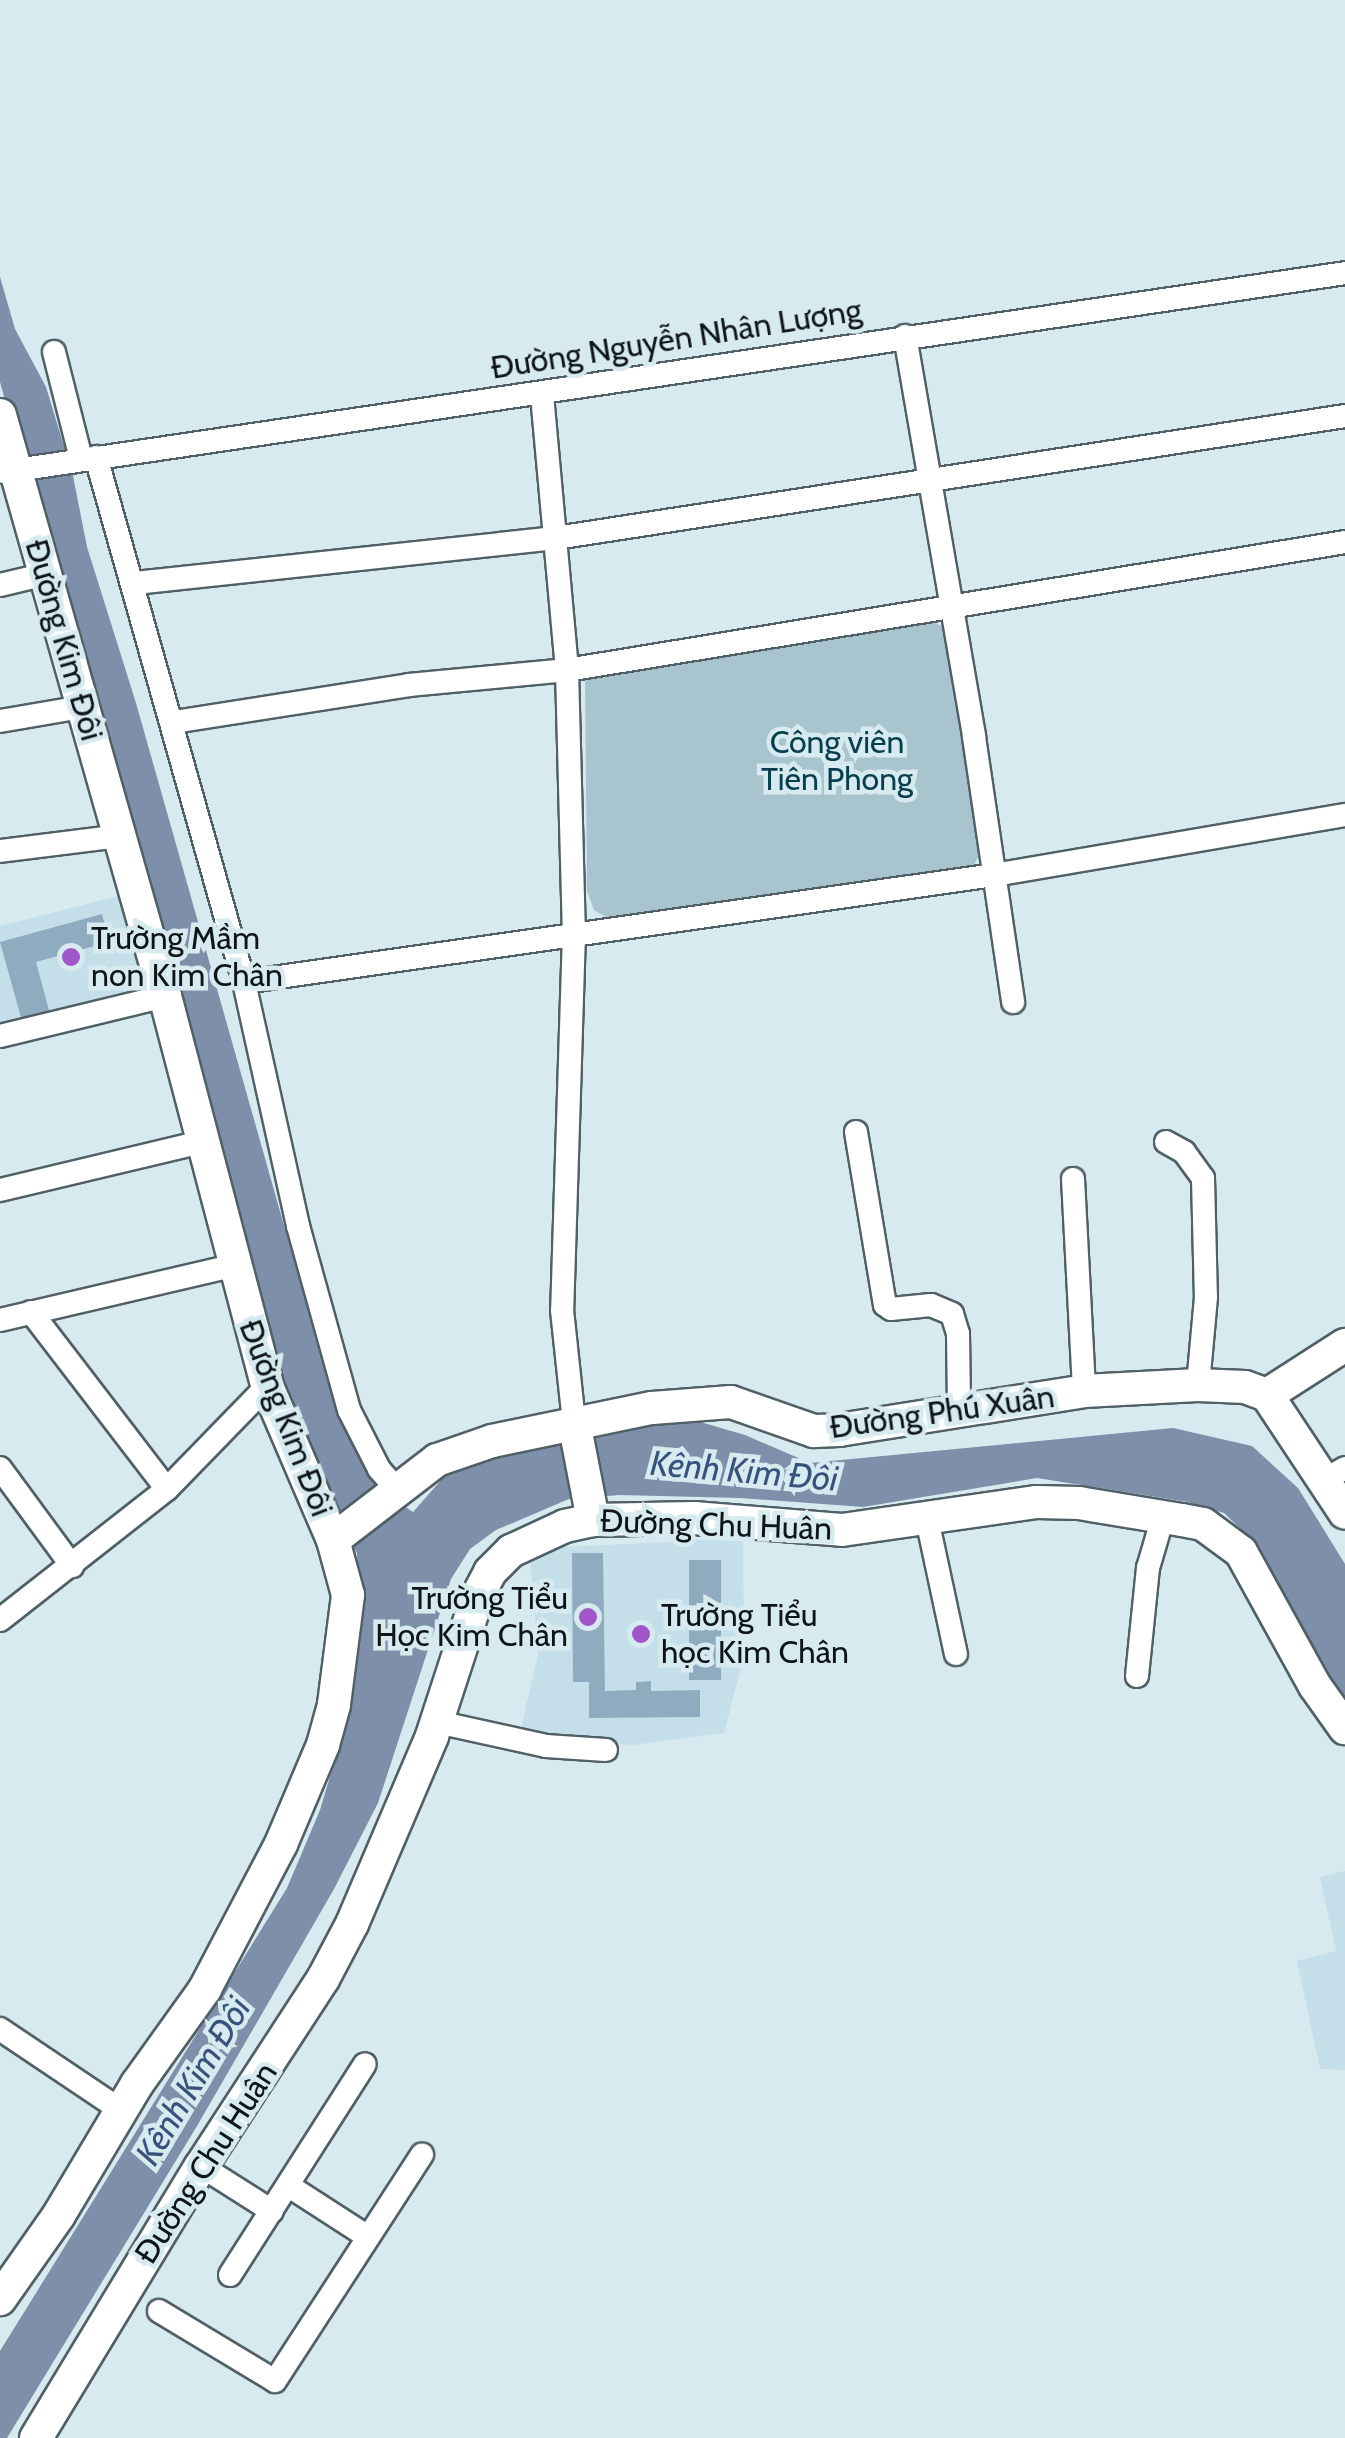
<!DOCTYPE html>
<meta charset="utf-8">
<style>
body{margin:0}
#map{position:relative;width:1345px;height:2438px;overflow:hidden;background:#d7eaf0;font-family:Cabin,sans-serif}
div>[style]{position:absolute}
.built>*{inset:0;background:#c4dfe9}
.green>*{inset:0;background:#a8c4ce}
.water>*{inset:0;background:#7d8fa9}
.building>*{inset:0;background:#8eabc0;transform-origin:0 0}
.roads{filter:drop-shadow(2px 0 #506066) drop-shadow(-2px 0 #506066) drop-shadow(0 2px #506066) drop-shadow(0 -2px #506066)}
.street>*{height:22px;margin:-11px;padding:0 11px;transform-origin:11px;border-radius:11px;background:#fff}
.secondary>*{height:32px;margin:-16px;padding:0 16px;transform-origin:16px;border-radius:16px;background:#fff}
.dots>*{width:28px;height:28px;translate:-50% -50%;box-sizing:border-box;border:5px solid #d7eaf0;border-radius:50%}
span{translate:-50% -50%;white-space:nowrap;text-align:center;line-height:1.15;-webkit-text-stroke:9px #d7eaf0;paint-order:stroke}
.street-label{font-size:32px;color:#0e1417}
.park-label{font-size:32px;color:#073f4e}
.poi-label{font-size:32px;color:#0e1417}
.left{translate:0 -50%;text-align:left}
.right{translate:-100% -50%;text-align:right}
.water-label{font-size:35px;color:#38537b;font-style:italic}
</style>
<div id="map">
<div class="built">
<div style="clip-path:polygon(122px 895px,151px 987px,0 1029px,0 926px)"></div>
<div style="clip-path:polygon(743px 1538px,744px 1656px,724px 1733px,633px 1745px,519px 1736px,538px 1655px,530px 1561px,565px 1547px)"></div>
<div style="clip-path:polygon(1345px 1871px,1345px 2070px,1320px 2069px,1297px 1961px,1336px 1951px,1320px 1877px)"></div>
</div>
<div class="green">
<div style="clip-path:polygon(931px 621px,947px 629px,981px 851px,972px 869px,606px 917px,594px 910px,587px 891px,585px 676px)"></div>
</div>
<div class="water">
<div style="clip-path:polygon(0 277px,15px 329px,46px 387px,73px 476px,87px 547px,136px 703px,319px 1349px,356px 1447px,380px 1490px,413px 1512px,443px 1478px,495px 1449px,605px 1428px,690px 1419px,745px 1435px,810px 1463px,1173px 1428px,1252px 1446px,1298px 1488px,1345px 1564px,1345px 1704px,1247px 1535px,1224px 1513px,1188px 1502px,1037px 1478px,863px 1507px,740px 1498px,620px 1495px,569px 1499px,496px 1530px,470px 1549px,451px 1579px,378px 1803px,334px 1889px,197px 2126px,7px 2438px,0 2438px,0 2351px,287px 1888px,320px 1810px,340px 1743px,360px 1622px,357px 1553px,331px 1513px,283px 1388px,0 382px)"></div>
</div>
<div class="building">
<div style="clip-path:polygon(102px 914px,109px 942px,36px 962px,50px 1014px,22px 1021px,0 942px)"></div>
<div style="clip-path:polygon(572px 1553px,603px 1553px,605px 1691px,636px 1690px,636px 1682px,651px 1681px,651px 1691px,700px 1690px,700px 1717px,589px 1718px,589px 1682px,573px 1682px)"></div>
<div style="left:689px;top:1560px;width:32px;height:120px"></div>
</div>
<div class="roads">
<div class="street">
<div style="left:905px;top:336px;width:407px;rotate:80.2deg"></div>
<div style="left:974px;top:737px;width:268px;rotate:81.6deg"></div>
<div style="left:54px;top:352px;width:110px;rotate:75.8deg"></div>
<div style="left:542px;top:395px;width:276px;rotate:84.8deg"></div>
<div style="left:567px;top:670px;width:263px;rotate:88.5deg"></div>
<div style="left:574px;top:933px;width:377px;rotate:91.8deg"></div>
<div style="left:562px;top:1310px;width:113px;rotate:83.9deg"></div>
<div style="left:96px;top:457px;width:545px;rotate:74.26deg"></div>
<div style="left:244px;top:982px;width:250px;rotate:77.5deg"></div>
<div style="left:298px;top:1226px;width:191px;rotate:74.5deg"></div>
<div style="left:349px;top:1410px;width:66px;rotate:63deg"></div>
<div style="left:379px;top:1469px;width:28px;rotate:49deg"></div>
<div style="left:3px;top:472px;width:1357px;rotate:-8.43deg"></div>
<div style="left:135px;top:583px;width:423px;rotate:-6.1deg"></div>
<div style="left:556px;top:538px;width:798px;rotate:-8.79deg"></div>
<div style="left:0;top:585px;width:47px;rotate:-13.4deg"></div>
<div style="left:0;top:721px;width:83px;rotate:-9.7deg"></div>
<div style="left:174px;top:722px;width:238px;rotate:-8.9deg"></div>
<div style="left:409px;top:685px;width:159px;rotate:-5.4deg"></div>
<div style="left:567px;top:670px;width:788px;rotate:-9.34deg"></div>
<div style="left:0;top:851px;width:121px;rotate:-7.1deg"></div>
<div style="left:244px;top:982px;width:758px;rotate:-8.12deg"></div>
<div style="left:994px;top:875px;width:356px;rotate:-9.7deg"></div>
<div style="left:0;top:1036px;width:170px;rotate:-13.6deg"></div>
<div style="left:856px;top:1132px;width:175px;rotate:80.5deg"></div>
<div style="left:885px;top:1305px;width:7px;rotate:34deg"></div>
<div style="left:891px;top:1309px;width:40px;rotate:-5.7deg"></div>
<div style="left:931px;top:1305px;width:23px;rotate:23deg"></div>
<div style="left:952px;top:1314px;width:21px;rotate:73deg"></div>
<div style="left:958px;top:1334px;width:76px;rotate:89.2deg"></div>
<div style="left:1166px;top:1142px;width:21px;rotate:29deg"></div>
<div style="left:1184px;top:1152px;width:32px;rotate:54deg"></div>
<div style="left:1203px;top:1178px;width:119px;rotate:88.6deg"></div>
<div style="left:1206px;top:1297px;width:88px;rotate:95.2deg"></div>
<div style="left:1073px;top:1179px;width:212px;rotate:87deg"></div>
<div style="left:0;top:1190px;width:207px;rotate:-13.4deg"></div>
<div style="left:31px;top:1312px;width:223px;rotate:52.5deg"></div>
<div style="left:0;top:1320px;width:238px;rotate:-13.1deg"></div>
<div style="left:0;top:1468px;width:122px;rotate:53.7deg"></div>
<div style="left:1326px;top:1479px;width:22px;rotate:-30deg"></div>
<div style="left:927px;top:1519px;width:138px;rotate:77.9deg"></div>
<div style="left:0;top:1620px;width:212px;rotate:-38.1deg"></div>
<div style="left:167px;top:1489px;width:144px;rotate:-45.8deg"></div>
<div style="left:1137px;top:1676px;width:109px;rotate:-84.2deg"></div>
<div style="left:1148px;top:1568px;width:53px;rotate:-73.6deg"></div>
<div style="left:437px;top:1722px;width:112px;rotate:12.4deg"></div>
<div style="left:546px;top:1746px;width:60px;rotate:3.8deg"></div>
<div style="left:0;top:2029px;width:147px;rotate:33.9deg"></div>
<div style="left:201px;top:2166px;width:84px;rotate:32.4deg"></div>
<div style="left:289px;top:2186px;width:94px;rotate:32.8deg"></div>
<div style="left:230px;top:2275px;width:250px;rotate:-57.4deg"></div>
<div style="left:159px;top:2311px;width:135px;rotate:31.1deg"></div>
<div style="left:275px;top:2381px;width:270px;rotate:-57deg"></div>
</div>
<div class="secondary">
<div style="left:0;top:415px;width:604px;rotate:74.15deg"></div>
<div style="left:165px;top:996px;width:403px;rotate:75.3deg"></div>
<div style="left:267px;top:1386px;width:168px;rotate:66.8deg"></div>
<div style="left:333px;top:1540px;width:57px;rotate:74.7deg"></div>
<div style="left:348px;top:1595px;width:111px;rotate:97.3deg"></div>
<div style="left:334px;top:1705px;width:41px;rotate:105.4deg"></div>
<div style="left:323px;top:1745px;width:108px;rotate:113deg"></div>
<div style="left:281px;top:1844px;width:164px;rotate:117.7deg"></div>
<div style="left:205px;top:1989px;width:117px;rotate:125.6deg"></div>
<div style="left:137px;top:2084px;width:152px;rotate:120.8deg"></div>
<div style="left:59px;top:2215px;width:103px;rotate:125.1deg"></div>
<div style="left:1267px;top:1395px;width:93px;rotate:-32.7deg"></div>
<div style="left:574px;top:1422px;width:100px;rotate:79deg"></div>
<div style="left:333px;top:1540px;width:131px;rotate:-37.6deg"></div>
<div style="left:437px;top:1460px;width:58px;rotate:-19.1deg"></div>
<div style="left:492px;top:1441px;width:163px;rotate:-11.7deg"></div>
<div style="left:652px;top:1408px;width:79px;rotate:-4.3deg"></div>
<div style="left:731px;top:1402px;width:88px;rotate:19.3deg"></div>
<div style="left:814px;top:1431px;width:25px;rotate:-2deg"></div>
<div style="left:839px;top:1430px;width:248px;rotate:-9deg"></div>
<div style="left:1084px;top:1391px;width:114px;rotate:-3deg"></div>
<div style="left:1198px;top:1385px;width:47px;rotate:2.4deg"></div>
<div style="left:1245px;top:1387px;width:23px;rotate:20deg"></div>
<div style="left:1267px;top:1395px;width:141px;rotate:56.5deg"></div>
<div style="left:36px;top:2438px;width:318px;rotate:-58.8deg"></div>
<div style="left:201px;top:2166px;width:223px;rotate:-56.9deg"></div>
<div style="left:323px;top:1979px;width:62px;rotate:-62.2deg"></div>
<div style="left:352px;top:1924px;width:204px;rotate:-66.9deg"></div>
<div style="left:432px;top:1736px;width:148px;rotate:-71.9deg"></div>
<div style="left:478px;top:1595px;width:26px;rotate:-62deg"></div>
<div style="left:490px;top:1572px;width:30px;rotate:-45deg"></div>
<div style="left:511px;top:1551px;width:60px;rotate:-24.8deg"></div>
<div style="left:565px;top:1526px;width:29px;rotate:-12deg"></div>
<div style="left:593px;top:1520px;width:101px;rotate:-1.1deg"></div>
<div style="left:694px;top:1518px;width:148px;rotate:4.6deg"></div>
<div style="left:842px;top:1530px;width:197px;rotate:-8.2deg"></div>
<div style="left:1037px;top:1502px;width:42px;rotate:1.4deg"></div>
<div style="left:1079px;top:1503px;width:104px;rotate:9.4deg"></div>
<div style="left:1182px;top:1520px;width:21px;rotate:11deg"></div>
<div style="left:1203px;top:1524px;width:47px;rotate:36.4deg"></div>
<div style="left:1241px;top:1552px;width:153px;rotate:61.1deg"></div>
<div style="left:1315px;top:1686px;width:52px;rotate:54.5deg"></div>
</div>
</div>
<div class="dots">
<div style="left:71px;top:957px;background:#a056c8"></div>
<div style="left:588px;top:1617px;background:#a056c8"></div>
<div style="left:641px;top:1634px;background:#a056c8"></div>
</div>
<div class="street-label">
<span style="left:676px;top:339px;rotate:-9deg">Đường Nguyễn Nhân Lượng</span>
<span style="left:64px;top:640px;rotate:74deg">Đường Kim Đôi</span>
<span style="left:942px;top:1412px;rotate:-8deg">Đường Phú Xuân</span>
<span style="left:286px;top:1418px;rotate:69deg">Đường Kim Đôi</span>
<span style="left:716px;top:1525px;rotate:2deg">Đường Chu Huân</span>
<span style="left:206px;top:2163px;rotate:-57deg">Đường Chu Huân</span>
</div>
<div class="park-label">
<span style="left:837px;top:761px">Công viên<br>Tiên Phong</span>
</div>
<div class="poi-label">
<span class="left" style="left:91px;top:957px">Trường Mầm<br>non Kim Chân</span>
<span class="right" style="left:568px;top:1617px">Trường Tiểu<br>Học Kim Chân</span>
<span class="left" style="left:661px;top:1634px">Trường Tiểu<br>học Kim Chân</span>
</div>
<div class="water-label">
<span style="left:744px;top:1471px;rotate:5deg">Kênh Kim Đôi</span>
<span style="left:193px;top:2081px;rotate:-59deg">Kênh Kim Đôi</span>
</div>
</div>
